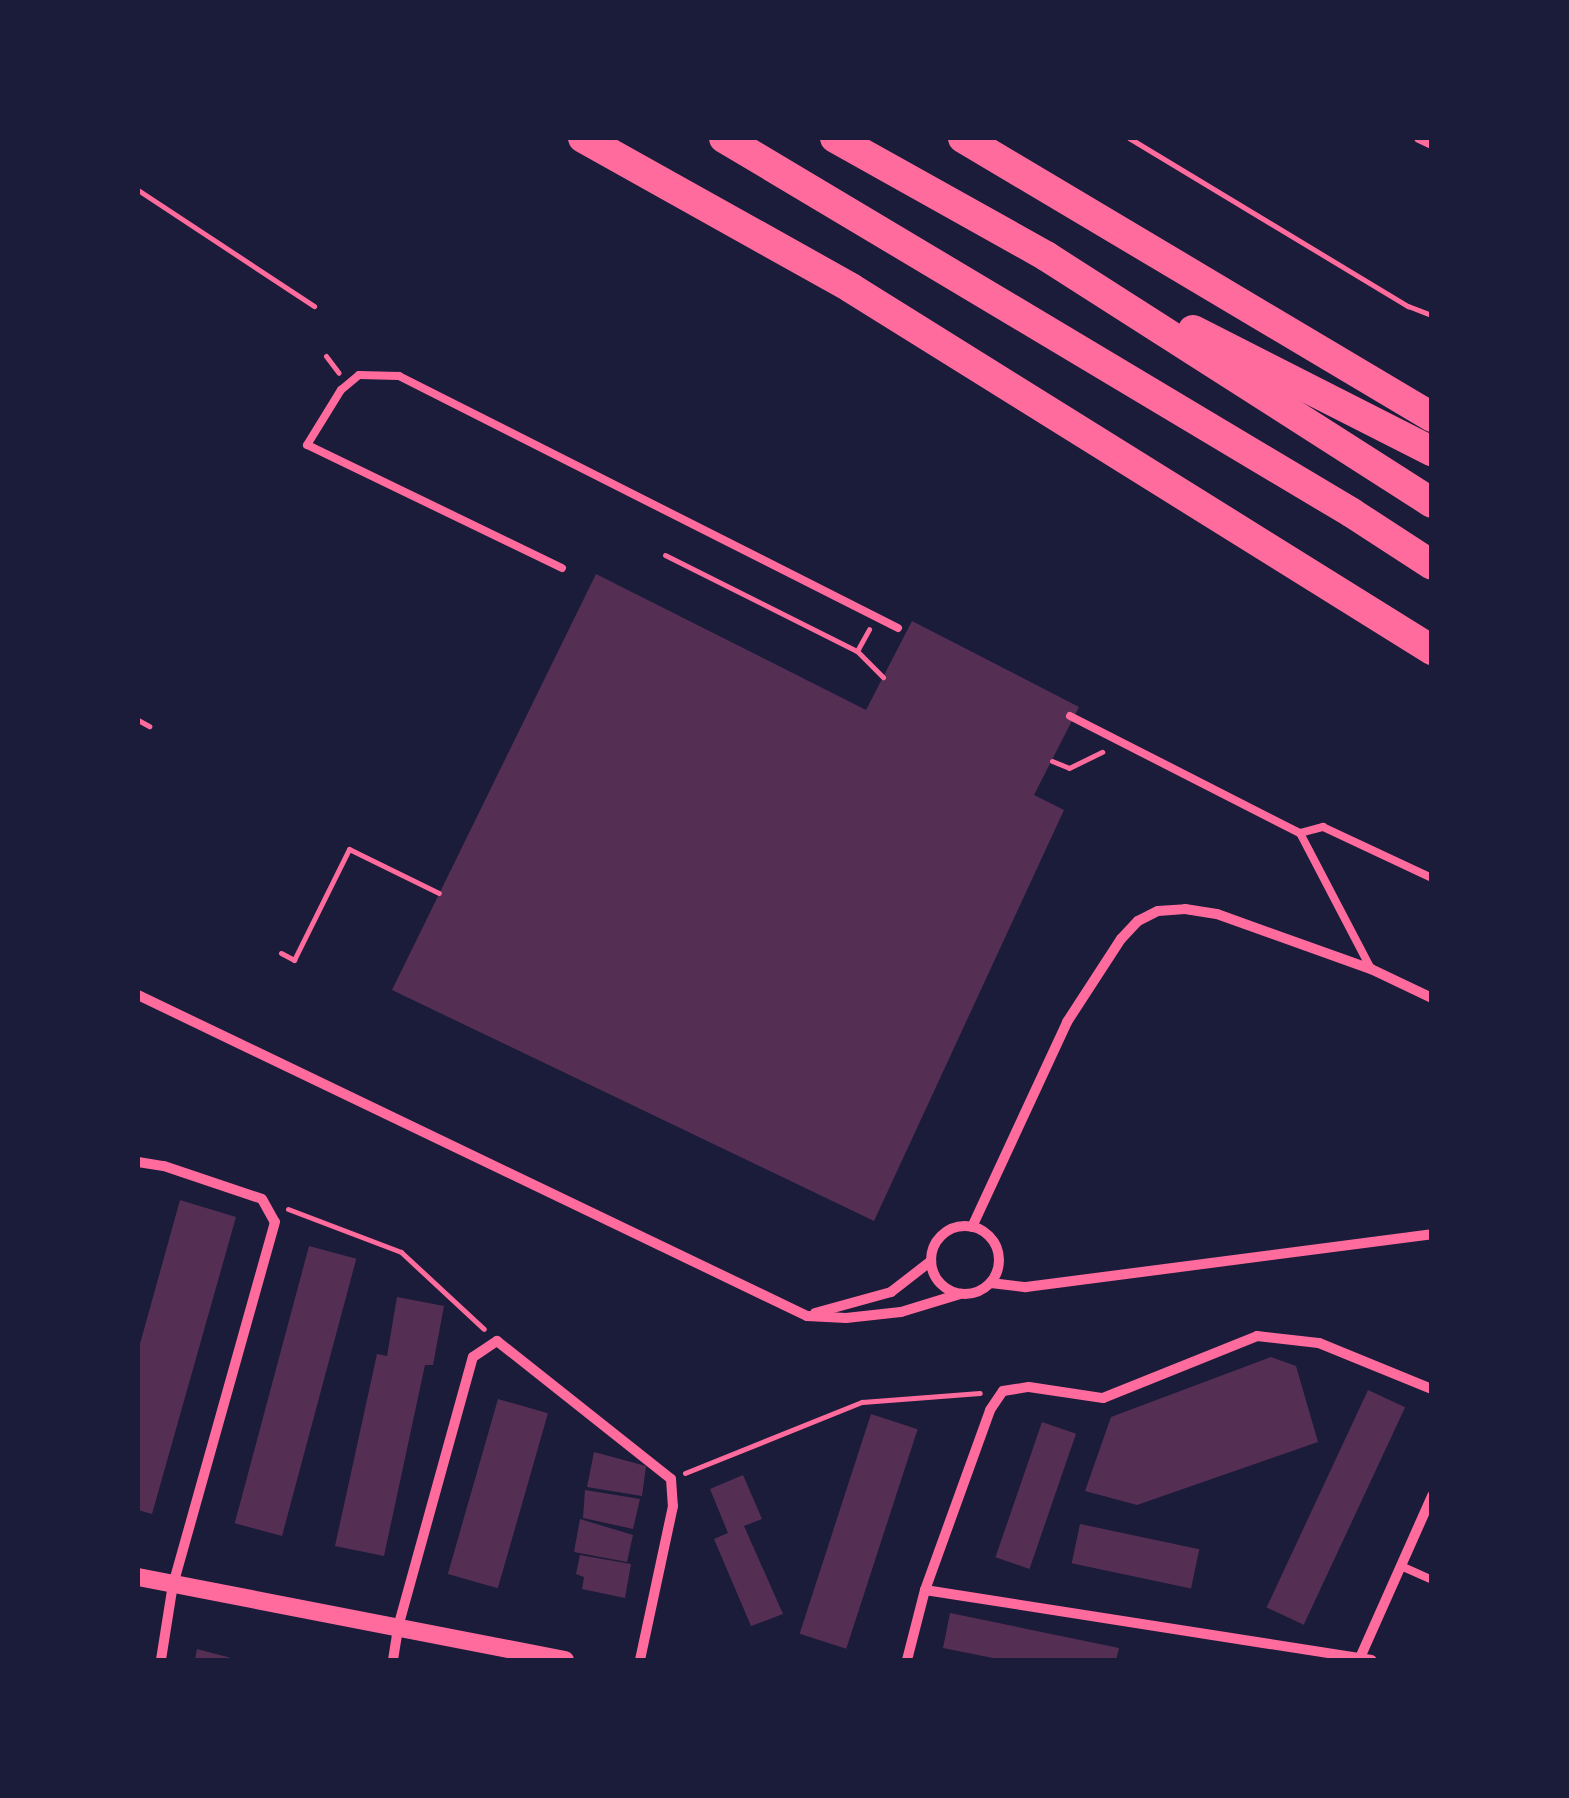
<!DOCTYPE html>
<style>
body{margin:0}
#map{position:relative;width:1569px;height:1798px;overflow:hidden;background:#1b1b3a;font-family:"Noto Sans",sans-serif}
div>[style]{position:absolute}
.building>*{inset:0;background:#542f53;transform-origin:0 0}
.path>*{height:5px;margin:-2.5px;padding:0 2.5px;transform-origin:2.5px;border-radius:2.5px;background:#ff6b9d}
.service>*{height:8px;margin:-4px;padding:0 4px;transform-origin:4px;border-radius:4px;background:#ff6b9d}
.minor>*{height:10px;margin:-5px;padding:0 5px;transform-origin:5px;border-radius:5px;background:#ff6b9d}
.minor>.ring{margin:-5px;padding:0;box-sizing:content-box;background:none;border:10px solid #ff6b9d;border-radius:50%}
.tertiary>*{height:18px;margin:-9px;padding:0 9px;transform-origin:9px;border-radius:9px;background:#ff6b9d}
.motorway>*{height:30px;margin:-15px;padding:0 15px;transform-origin:15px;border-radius:15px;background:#ff6b9d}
span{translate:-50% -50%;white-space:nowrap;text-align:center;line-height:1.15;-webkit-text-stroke:10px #1b1b3a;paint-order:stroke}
.frame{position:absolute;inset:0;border:140px solid #1b1b3a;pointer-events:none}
</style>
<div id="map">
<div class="building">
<div style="clip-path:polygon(596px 574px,866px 710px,912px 621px,1079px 707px,1034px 795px,1064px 810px,874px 1221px,392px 990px)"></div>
<div style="clip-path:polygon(180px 1200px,236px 1217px,152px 1514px,138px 1510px,138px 1351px)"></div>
<div style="left:309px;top:1246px;width:49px;height:287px;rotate:15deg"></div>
<div style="clip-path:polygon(397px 1297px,444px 1306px,433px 1365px,425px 1365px,384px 1556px,335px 1546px,377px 1354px,387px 1356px)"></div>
<div style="clip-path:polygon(1271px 1357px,1296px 1366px,1318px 1442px,1137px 1505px,1085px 1491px,1111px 1417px)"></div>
<div style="left:1368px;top:1390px;width:41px;height:240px;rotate:25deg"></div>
<div style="left:498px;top:1399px;width:52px;height:182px;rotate:16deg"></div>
<div style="left:871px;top:1414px;width:49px;height:231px;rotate:18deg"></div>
<div style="left:1042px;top:1422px;width:36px;height:143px;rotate:19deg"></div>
<div style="clip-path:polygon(594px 1452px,646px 1466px,642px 1496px,587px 1487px)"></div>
<div style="clip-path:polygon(743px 1475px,762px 1519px,744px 1526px,783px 1614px,751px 1626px,714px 1539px,728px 1533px,710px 1489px)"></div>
<div style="clip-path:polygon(585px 1490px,640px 1499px,633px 1529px,583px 1518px)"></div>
<div style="clip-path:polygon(580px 1519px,633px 1535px,627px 1562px,574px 1552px)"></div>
<div style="left:1080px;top:1524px;width:122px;height:40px;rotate:12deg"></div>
<div style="clip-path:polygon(580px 1555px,631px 1564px,625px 1598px,582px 1589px,584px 1577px,576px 1574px)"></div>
<div style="clip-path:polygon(950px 1613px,1119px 1648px,1116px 1660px,1003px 1660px,943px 1648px)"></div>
<div style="clip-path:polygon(197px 1649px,235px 1659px,235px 1660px,195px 1660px)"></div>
</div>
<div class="path">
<div style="left:1129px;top:138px;width:326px;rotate:31.1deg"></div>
<div style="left:1408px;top:306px;width:26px;rotate:21deg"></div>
<div style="left:138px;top:190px;width:211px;rotate:33.4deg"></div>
<div style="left:326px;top:356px;width:21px;rotate:53deg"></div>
<div style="left:665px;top:555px;width:215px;rotate:26.6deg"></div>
<div style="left:857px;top:651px;width:25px;rotate:-61deg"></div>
<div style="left:857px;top:651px;width:37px;rotate:45deg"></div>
<div style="left:138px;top:720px;width:13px;rotate:29deg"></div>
<div style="left:1052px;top:761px;width:18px;rotate:22deg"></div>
<div style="left:1069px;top:768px;width:37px;rotate:-26deg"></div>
<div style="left:281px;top:953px;width:15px;rotate:28deg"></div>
<div style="left:294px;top:960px;width:124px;rotate:-63.6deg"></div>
<div style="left:349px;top:849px;width:100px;rotate:26.1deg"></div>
<div style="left:288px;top:1209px;width:121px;rotate:20.8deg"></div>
<div style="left:401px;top:1252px;width:113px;rotate:42.9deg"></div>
<div style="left:685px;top:1473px;width:191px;rotate:-21.9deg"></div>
<div style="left:862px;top:1402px;width:118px;rotate:-4.4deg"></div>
</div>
<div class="service">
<div style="left:562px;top:568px;width:283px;rotate:-154.2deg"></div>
<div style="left:307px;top:445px;width:65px;rotate:-58.3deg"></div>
<div style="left:341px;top:390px;width:23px;rotate:-40deg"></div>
<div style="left:359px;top:375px;width:40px;rotate:1.4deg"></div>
<div style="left:399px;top:376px;width:559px;rotate:26.79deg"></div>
<div style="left:1070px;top:716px;width:258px;rotate:27deg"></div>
<div style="left:1300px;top:833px;width:153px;rotate:62.4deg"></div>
<div style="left:1300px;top:833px;width:24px;rotate:-15deg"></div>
<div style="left:1323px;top:827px;width:120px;rotate:25.1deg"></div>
<div style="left:1401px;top:1566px;width:34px;rotate:24deg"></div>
</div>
<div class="minor">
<div style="left:1419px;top:138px;width:14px;rotate:25deg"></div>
<div style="left:138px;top:995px;width:742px;rotate:25.63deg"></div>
<div style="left:807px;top:1316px;width:39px;rotate:3deg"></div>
<div style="left:846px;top:1318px;width:55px;rotate:-6.2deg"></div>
<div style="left:901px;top:1312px;width:62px;rotate:-17deg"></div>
<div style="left:138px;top:1162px;width:26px;rotate:9deg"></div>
<div style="left:164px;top:1166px;width:103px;rotate:18.6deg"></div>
<div style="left:262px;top:1199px;width:26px;rotate:61deg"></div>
<div style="left:275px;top:1222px;width:376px;rotate:105.7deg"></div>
<div style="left:173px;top:1584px;width:77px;rotate:99deg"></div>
<div class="ring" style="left:931px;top:1226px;width:58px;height:58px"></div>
<div style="left:972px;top:1227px;width:226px;rotate:-65.1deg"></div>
<div style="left:1067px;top:1022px;width:99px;rotate:-57deg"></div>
<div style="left:1121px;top:939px;width:25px;rotate:-47deg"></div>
<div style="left:1138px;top:921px;width:22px;rotate:-27deg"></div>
<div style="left:1158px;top:911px;width:27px;rotate:-4deg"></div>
<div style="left:1185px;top:909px;width:32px;rotate:9deg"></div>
<div style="left:1217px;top:914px;width:164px;rotate:19.7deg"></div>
<div style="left:1371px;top:969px;width:68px;rotate:25.4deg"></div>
<div style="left:991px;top:1283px;width:35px;rotate:7deg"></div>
<div style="left:1026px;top:1287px;width:409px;rotate:-7.4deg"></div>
<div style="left:815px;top:1313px;width:79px;rotate:-15.4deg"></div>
<div style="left:891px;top:1292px;width:51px;rotate:-37.8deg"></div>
<div style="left:925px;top:1590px;width:452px;rotate:8.9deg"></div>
<div style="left:393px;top:1660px;width:33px;rotate:-81deg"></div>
<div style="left:398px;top:1627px;width:280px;rotate:-74.5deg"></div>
<div style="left:473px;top:1357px;width:29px;rotate:-34deg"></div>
<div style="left:497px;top:1341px;width:222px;rotate:38.4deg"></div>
<div style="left:671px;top:1479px;width:27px;rotate:86deg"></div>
<div style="left:673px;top:1506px;width:157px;rotate:102.1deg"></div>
<div style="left:907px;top:1660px;width:72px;rotate:-75.6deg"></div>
<div style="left:925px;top:1590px;width:191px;rotate:-70.1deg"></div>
<div style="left:990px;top:1410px;width:23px;rotate:-56deg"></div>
<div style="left:1003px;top:1391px;width:26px;rotate:-9deg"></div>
<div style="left:1029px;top:1387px;width:75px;rotate:8.5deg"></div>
<div style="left:1103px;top:1398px;width:166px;rotate:-21.9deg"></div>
<div style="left:1257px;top:1336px;width:62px;rotate:6.4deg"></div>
<div style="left:1319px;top:1343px;width:122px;rotate:22.2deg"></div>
<div style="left:1359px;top:1660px;width:180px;rotate:-66deg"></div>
</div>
<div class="tertiary">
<div style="left:138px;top:1577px;width:435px;rotate:11deg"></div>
</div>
<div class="motorway">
<div style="left:583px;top:138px;width:307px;rotate:29.2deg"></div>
<div style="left:851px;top:288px;width:685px;rotate:31.93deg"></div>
<div style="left:724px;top:138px;width:731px;rotate:30.84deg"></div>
<div style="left:1352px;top:513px;width:95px;rotate:33deg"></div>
<div style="left:835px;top:138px;width:242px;rotate:29.2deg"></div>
<div style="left:1046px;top:256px;width:458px;rotate:32.6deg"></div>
<div style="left:963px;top:138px;width:546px;rotate:30.75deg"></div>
<div style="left:1193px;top:330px;width:268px;rotate:26.9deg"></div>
</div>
<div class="frame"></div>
</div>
